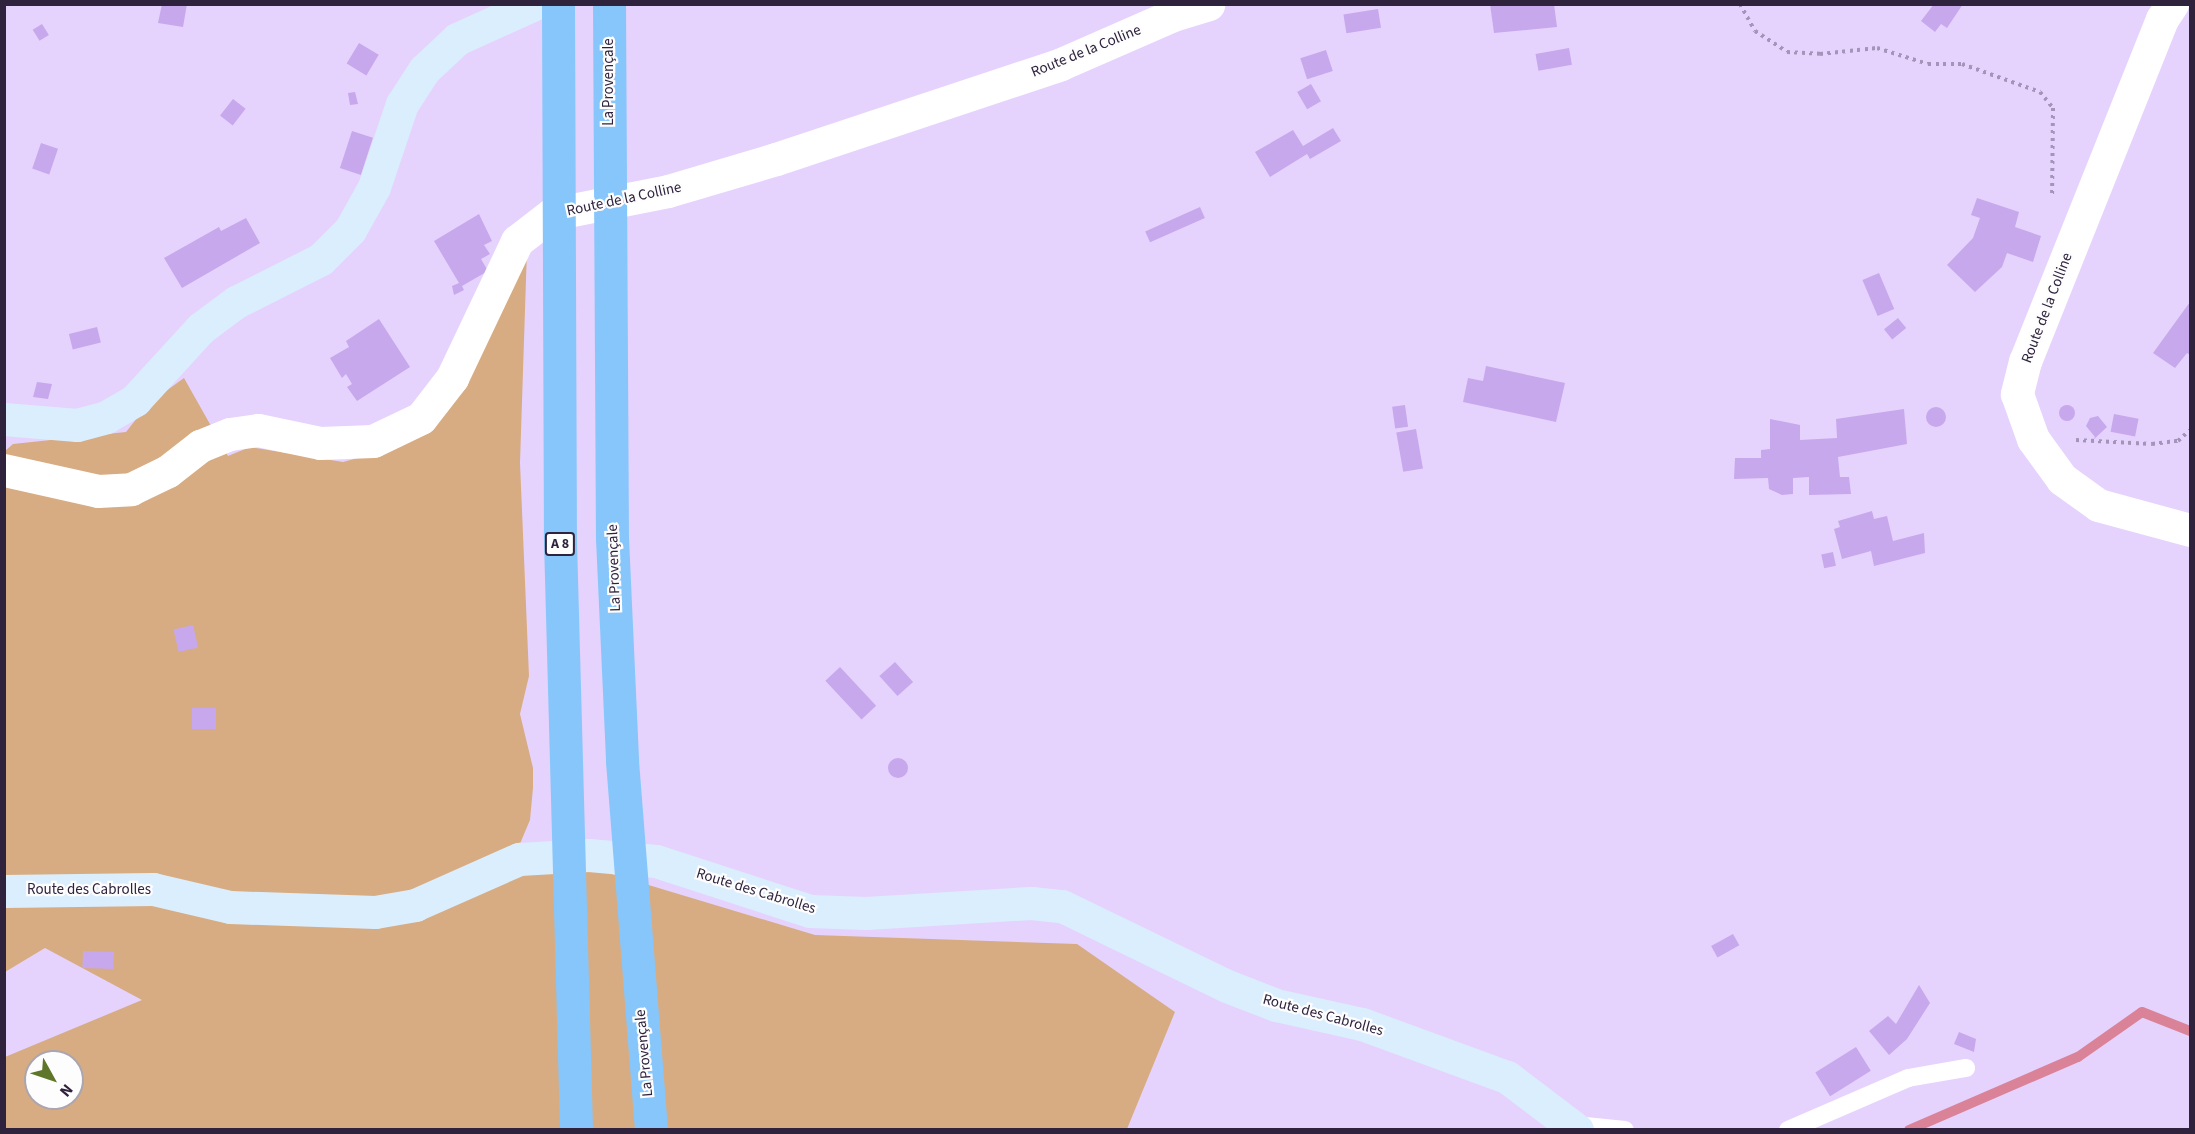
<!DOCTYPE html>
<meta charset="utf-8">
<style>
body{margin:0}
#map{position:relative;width:2195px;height:1134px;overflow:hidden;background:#e5d3fd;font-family:"Source Sans 3",sans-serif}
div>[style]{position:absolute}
.green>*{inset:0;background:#d7ac82}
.stream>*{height:10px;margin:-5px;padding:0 5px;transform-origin:5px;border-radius:5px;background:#da8398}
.building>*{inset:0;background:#c7a8ec;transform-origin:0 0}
.round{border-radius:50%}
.path>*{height:4px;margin-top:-2px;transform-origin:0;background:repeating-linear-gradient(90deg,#a494b9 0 3px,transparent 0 7.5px)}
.lane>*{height:18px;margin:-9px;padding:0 9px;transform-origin:9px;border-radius:9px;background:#fff}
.street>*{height:33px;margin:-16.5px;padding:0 16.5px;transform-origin:16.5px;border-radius:16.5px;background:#fff}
.secondary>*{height:33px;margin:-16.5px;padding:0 16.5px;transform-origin:16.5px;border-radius:16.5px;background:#dbeefe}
.highway>*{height:33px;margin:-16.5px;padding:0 16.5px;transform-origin:16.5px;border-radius:16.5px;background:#87c6fb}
span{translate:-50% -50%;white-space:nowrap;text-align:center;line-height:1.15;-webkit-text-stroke:4.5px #fdfdfd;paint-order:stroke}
.shield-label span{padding:2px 4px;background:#fdfdfd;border:2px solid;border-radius:4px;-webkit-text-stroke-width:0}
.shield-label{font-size:14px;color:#2e223d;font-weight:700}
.street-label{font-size:15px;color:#2e223d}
.frame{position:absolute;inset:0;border:6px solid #2e223d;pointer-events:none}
.north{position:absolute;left:24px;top:1050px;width:60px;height:60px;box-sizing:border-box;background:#fdfdfd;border:2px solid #aaa5b0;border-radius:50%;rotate:130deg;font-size:16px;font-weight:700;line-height:24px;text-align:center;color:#2e223d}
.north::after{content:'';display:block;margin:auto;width:21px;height:27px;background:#5e7629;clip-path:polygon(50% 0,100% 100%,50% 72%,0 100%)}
</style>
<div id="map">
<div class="green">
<div style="clip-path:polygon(evenodd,527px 249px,520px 463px,529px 676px,520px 714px,533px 768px,533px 788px,530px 820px,519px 846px,815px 935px,1077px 944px,1175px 1012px,1127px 1129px,5px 1130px,5px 1057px,142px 1000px,45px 948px,5px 972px,5px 451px,13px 444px,126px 432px,148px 404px,184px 378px,228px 456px,250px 447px,343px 462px,402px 446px,434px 419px,527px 249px,36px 1062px,72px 1062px,72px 1098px,36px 1098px,36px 1062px)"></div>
</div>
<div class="stream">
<div style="left:1909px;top:1130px;width:184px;rotate:-23.4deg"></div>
<div style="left:2078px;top:1057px;width:78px;rotate:-35.1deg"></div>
<div style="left:2142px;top:1012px;width:52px;rotate:21.6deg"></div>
</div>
<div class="building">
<div style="clip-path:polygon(162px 4px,187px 4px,183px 27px,158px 23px)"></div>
<div style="clip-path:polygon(1490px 4px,1554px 4px,1557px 27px,1494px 33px)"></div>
<div style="clip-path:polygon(1934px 4px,1963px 4px,1947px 28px,1941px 24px,1935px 32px,1921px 21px)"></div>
<div style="left:1378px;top:9px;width:19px;height:35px;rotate:81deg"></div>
<div style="left:42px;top:24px;width:13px;height:11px;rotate:58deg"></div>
<div style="left:359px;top:43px;width:23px;height:24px;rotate:31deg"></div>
<div style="left:1569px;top:48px;width:17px;height:34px;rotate:80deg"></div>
<div style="left:1326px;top:50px;width:22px;height:27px;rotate:72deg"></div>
<div style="left:1311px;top:84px;width:20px;height:16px;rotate:60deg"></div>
<div style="clip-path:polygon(355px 92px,358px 104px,350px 105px,348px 93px)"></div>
<div style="left:233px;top:99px;width:16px;height:21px;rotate:38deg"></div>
<div style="clip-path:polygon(1333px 128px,1341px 141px,1310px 159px,1307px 154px,1270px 177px,1255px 152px,1293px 130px,1303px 146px)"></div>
<div style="left:352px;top:131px;width:22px;height:39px;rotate:18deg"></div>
<div style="left:41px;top:143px;width:18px;height:27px;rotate:19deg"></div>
<div style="clip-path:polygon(1977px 198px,2019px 212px,2015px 227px,2041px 236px,2033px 262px,2007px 253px,2002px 267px,1975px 292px,1947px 265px,1973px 238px,1980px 218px,1971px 215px)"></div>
<div style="left:1200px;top:207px;width:12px;height:60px;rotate:66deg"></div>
<div style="clip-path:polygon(479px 214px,492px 241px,484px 245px,490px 254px,481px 259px,488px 271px,462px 286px,464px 290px,454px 295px,452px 286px,459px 283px,434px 241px)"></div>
<div style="clip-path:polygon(246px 218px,260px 243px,182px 288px,164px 258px,219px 227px,221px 231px)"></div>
<div style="left:1879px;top:273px;width:39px;height:18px;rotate:67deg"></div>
<div style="clip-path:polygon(2190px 302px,2190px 355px,2187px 353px,2175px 368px,2153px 353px)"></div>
<div style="left:1898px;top:318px;width:13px;height:18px;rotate:51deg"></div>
<div style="clip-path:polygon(379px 319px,410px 367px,357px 401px,347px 387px,352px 384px,346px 374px,342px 378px,330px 358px,349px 347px,346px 341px)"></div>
<div style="left:97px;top:327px;width:16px;height:29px;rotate:76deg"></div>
<div style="clip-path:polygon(1486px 366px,1565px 383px,1556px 422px,1463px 402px,1468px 378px,1483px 381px)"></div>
<div style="clip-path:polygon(37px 382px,52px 384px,48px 399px,33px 397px)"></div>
<div class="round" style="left:2059px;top:405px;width:16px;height:16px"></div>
<div style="left:1405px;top:405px;width:22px;height:13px;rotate:82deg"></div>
<div class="round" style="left:1926px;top:407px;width:20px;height:20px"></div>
<div style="clip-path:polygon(1904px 409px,1907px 444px,1838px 457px,1840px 477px,1849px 477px,1851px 494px,1809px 495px,1809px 477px,1793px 478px,1793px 494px,1782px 495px,1769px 489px,1768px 478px,1734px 479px,1735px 458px,1761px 458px,1761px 450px,1770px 449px,1770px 419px,1800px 425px,1800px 440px,1837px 438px,1836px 419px)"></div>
<div style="left:2114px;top:414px;width:25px;height:18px;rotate:11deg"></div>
<div style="clip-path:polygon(2098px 416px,2107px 427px,2092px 441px,2095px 437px,2086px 426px,2090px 418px)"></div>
<div style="left:1416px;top:429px;width:40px;height:20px;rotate:80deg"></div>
<div style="clip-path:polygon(1872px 511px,1874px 519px,1887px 516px,1893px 541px,1924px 533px,1925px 553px,1874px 566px,1871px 551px,1842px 559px,1834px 529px,1840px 527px,1838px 521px)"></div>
<div style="left:1833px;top:552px;width:14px;height:12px;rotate:78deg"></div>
<div style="left:193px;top:625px;width:23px;height:20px;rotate:77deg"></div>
<div style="left:895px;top:662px;width:27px;height:21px;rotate:48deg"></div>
<div style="left:840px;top:667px;width:53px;height:20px;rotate:47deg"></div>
<div style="left:216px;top:708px;width:21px;height:24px;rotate:90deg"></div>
<div class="round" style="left:888px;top:758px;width:20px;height:20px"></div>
<div style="left:1733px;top:934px;width:13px;height:25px;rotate:61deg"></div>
<div style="left:83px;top:951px;width:31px;height:17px;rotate:2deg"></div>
<div style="clip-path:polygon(1919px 985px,1930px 1003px,1907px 1039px,1889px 1055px,1869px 1031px,1888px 1016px,1896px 1024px)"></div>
<div style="clip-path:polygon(1959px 1032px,1976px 1039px,1974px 1052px,1954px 1044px)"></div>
<div style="left:1856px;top:1047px;width:28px;height:48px;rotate:58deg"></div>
</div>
<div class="path">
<div style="left:1740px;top:4px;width:31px;rotate:61deg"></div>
<div style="left:1755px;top:31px;width:38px;rotate:33deg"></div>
<div style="left:1787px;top:52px;width:33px;rotate:3deg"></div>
<div style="left:1820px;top:54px;width:57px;rotate:-6deg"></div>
<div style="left:1877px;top:48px;width:53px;rotate:17.4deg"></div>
<div style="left:1928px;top:64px;width:34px"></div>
<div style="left:1962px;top:64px;width:83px;rotate:19.7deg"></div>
<div style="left:2040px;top:92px;width:21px;rotate:51deg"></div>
<div style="left:2053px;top:108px;width:90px;rotate:90.6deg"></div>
<div style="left:2076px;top:440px;width:76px;rotate:3deg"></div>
<div style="left:2152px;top:444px;width:26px;rotate:-7deg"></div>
<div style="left:2178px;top:441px;width:16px;rotate:-43deg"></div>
</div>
<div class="lane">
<div style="left:1575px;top:1125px;width:50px;rotate:5.7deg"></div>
<div style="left:1788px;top:1130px;width:131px;rotate:-23.4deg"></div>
<div style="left:1908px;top:1078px;width:59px;rotate:-9.8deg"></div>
</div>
<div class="street">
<div style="left:2172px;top:4px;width:18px;rotate:124deg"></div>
<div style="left:2162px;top:19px;width:368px;rotate:111.8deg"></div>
<div style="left:2025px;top:361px;width:34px;rotate:104deg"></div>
<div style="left:2017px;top:394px;width:48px;rotate:70.4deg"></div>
<div style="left:2033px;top:439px;width:49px;rotate:54.1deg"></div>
<div style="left:2062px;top:479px;width:44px;rotate:35.8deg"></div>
<div style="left:2098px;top:505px;width:95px;rotate:15.2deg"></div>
<div style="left:4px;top:470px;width:96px;rotate:12.6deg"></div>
<div style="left:98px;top:491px;width:33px;rotate:-3deg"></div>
<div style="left:131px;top:489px;width:41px;rotate:-25.9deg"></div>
<div style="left:168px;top:471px;width:41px;rotate:-38deg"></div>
<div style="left:200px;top:446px;width:32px;rotate:-22deg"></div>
<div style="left:230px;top:434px;width:28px;rotate:-8deg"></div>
<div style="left:258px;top:430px;width:63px;rotate:11.8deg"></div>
<div style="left:320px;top:443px;width:53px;rotate:-2.2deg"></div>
<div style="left:373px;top:441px;width:53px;rotate:-25.6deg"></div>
<div style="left:421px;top:418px;width:51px;rotate:-52.2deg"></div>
<div style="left:452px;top:378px;width:152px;rotate:-64.6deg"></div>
<div style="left:517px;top:241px;width:44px;rotate:-37.6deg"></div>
<div style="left:552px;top:214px;width:118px;rotate:-11.2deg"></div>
<div style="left:668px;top:191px;width:113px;rotate:-16.5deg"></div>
<div style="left:776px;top:159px;width:300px;rotate:-18.4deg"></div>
<div style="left:1061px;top:64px;width:122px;rotate:-23.6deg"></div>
<div style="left:1173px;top:15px;width:37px;rotate:-17deg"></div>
</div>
<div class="secondary">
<div style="left:4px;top:419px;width:73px;rotate:4.7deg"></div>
<div style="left:77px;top:425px;width:30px;rotate:-15deg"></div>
<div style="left:106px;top:417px;width:34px;rotate:-30deg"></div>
<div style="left:135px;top:400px;width:98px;rotate:-47.5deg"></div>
<div style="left:201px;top:328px;width:44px;rotate:-36.6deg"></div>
<div style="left:236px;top:302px;width:95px;rotate:-26.8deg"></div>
<div style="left:321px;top:259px;width:41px;rotate:-45deg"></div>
<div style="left:350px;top:230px;width:49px;rotate:-60.8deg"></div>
<div style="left:374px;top:187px;width:88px;rotate:-71.4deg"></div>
<div style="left:402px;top:104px;width:40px;rotate:-57.1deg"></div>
<div style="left:424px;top:70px;width:45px;rotate:-43.2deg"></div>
<div style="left:457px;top:39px;width:85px;rotate:-24.4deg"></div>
<div style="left:4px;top:891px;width:149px;rotate:-0.8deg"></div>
<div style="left:153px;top:889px;width:79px;rotate:13.2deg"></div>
<div style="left:230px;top:907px;width:145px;rotate:2deg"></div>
<div style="left:375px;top:912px;width:41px;rotate:-9.9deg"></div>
<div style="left:415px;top:905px;width:114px;rotate:-23.9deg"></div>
<div style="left:519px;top:859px;width:70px;rotate:-3.3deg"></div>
<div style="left:589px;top:855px;width:67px;rotate:5.1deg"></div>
<div style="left:656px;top:861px;width:162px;rotate:18deg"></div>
<div style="left:810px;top:911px;width:56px;rotate:2deg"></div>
<div style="left:866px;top:913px;width:165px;rotate:-3.5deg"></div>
<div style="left:1031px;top:903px;width:31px;rotate:6deg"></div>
<div style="left:1062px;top:906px;width:183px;rotate:25.9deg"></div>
<div style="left:1227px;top:986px;width:53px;rotate:21.2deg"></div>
<div style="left:1276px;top:1005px;width:88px;rotate:12.5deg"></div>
<div style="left:1362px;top:1024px;width:154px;rotate:20.1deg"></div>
<div style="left:1507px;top:1077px;width:88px;rotate:37.1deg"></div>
</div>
<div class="highway">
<div style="left:558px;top:4px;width:537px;rotate:89.79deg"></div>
<div style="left:560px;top:541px;width:589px;rotate:88.44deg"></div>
<div style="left:609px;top:4px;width:534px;rotate:89.68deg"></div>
<div style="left:612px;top:538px;width:223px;rotate:87.4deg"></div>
<div style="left:622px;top:761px;width:370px;rotate:85.5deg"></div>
</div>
<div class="shield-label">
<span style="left:560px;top:544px">A 8</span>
</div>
<div class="street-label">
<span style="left:1086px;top:51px;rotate:-22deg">Route de la Colline</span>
<span style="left:609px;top:82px;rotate:-90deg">La Provençale</span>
<span style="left:624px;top:199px;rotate:-12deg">Route de la Colline</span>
<span style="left:2047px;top:308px;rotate:-69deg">Route de la Colline</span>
<span style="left:614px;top:568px;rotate:-92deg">La Provençale</span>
<span style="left:89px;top:890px">Route des Cabrolles</span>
<span style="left:756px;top:891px;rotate:17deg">Route des Cabrolles</span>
<span style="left:1323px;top:1015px;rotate:15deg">Route des Cabrolles</span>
<span style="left:644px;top:1053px;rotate:-95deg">La Provençale</span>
</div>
<div class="frame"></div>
<div class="north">N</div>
</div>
